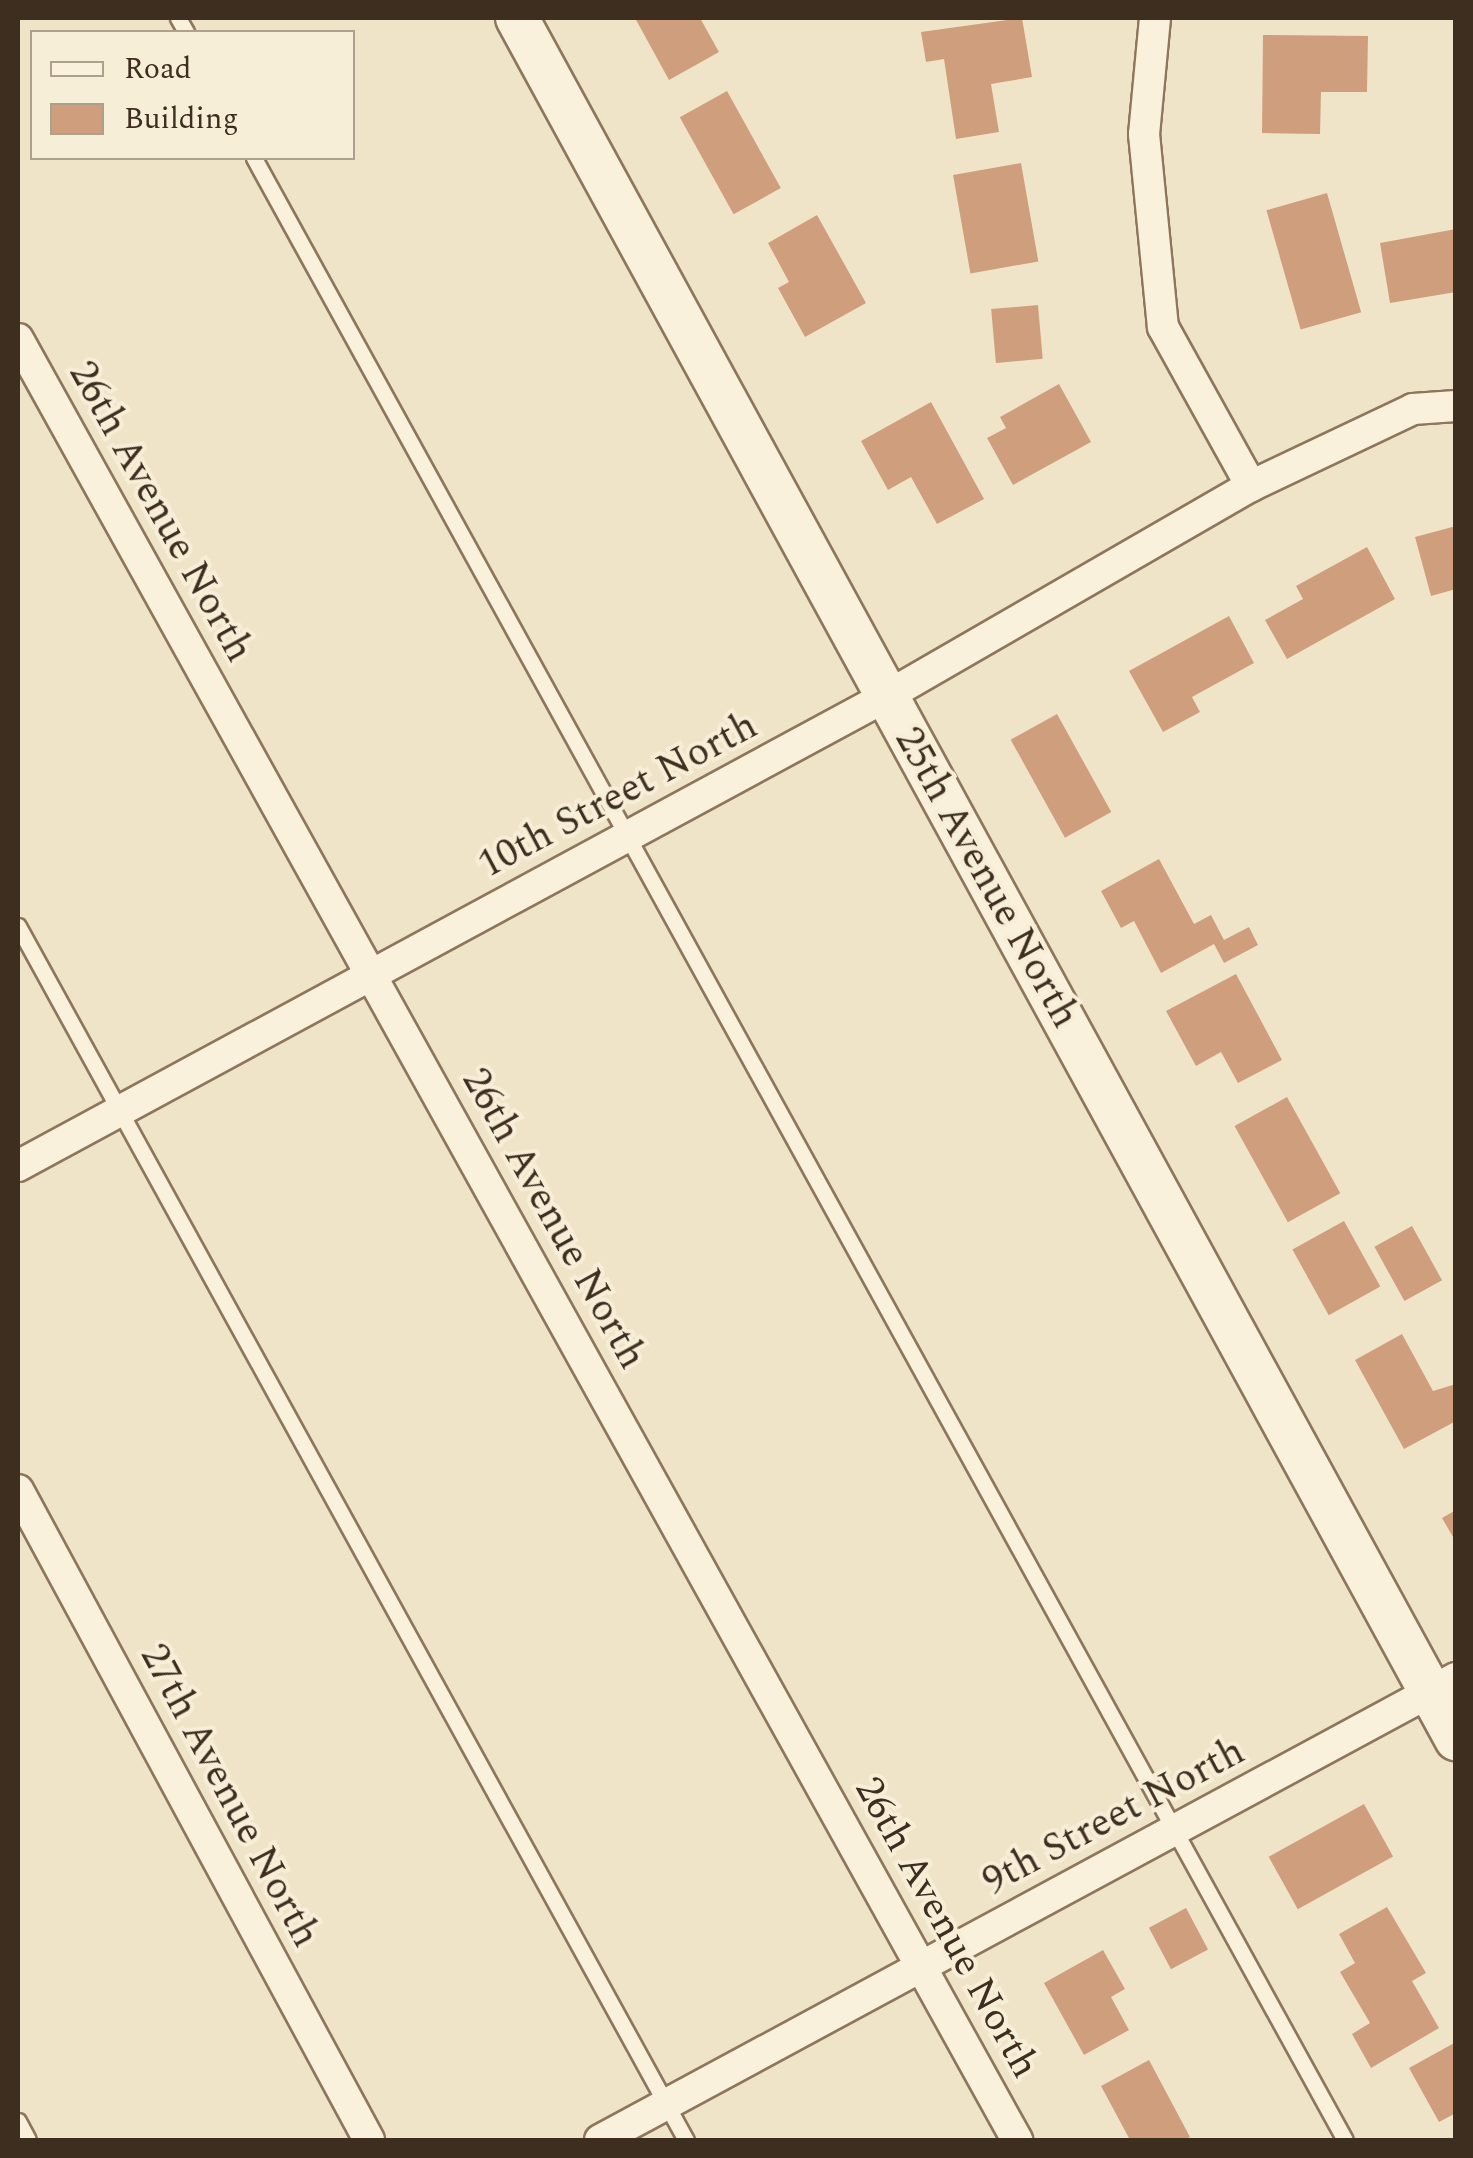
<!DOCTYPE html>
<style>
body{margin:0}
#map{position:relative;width:1473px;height:2158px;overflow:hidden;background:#f0e4c8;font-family:Spectral,serif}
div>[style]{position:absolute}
.building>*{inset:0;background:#cf9f7d;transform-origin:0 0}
.roads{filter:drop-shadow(2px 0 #8d765c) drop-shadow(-2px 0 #8d765c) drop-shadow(0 2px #8d765c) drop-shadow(0 -2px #8d765c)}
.lane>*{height:15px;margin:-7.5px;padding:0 7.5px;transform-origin:7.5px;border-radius:7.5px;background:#faf1dc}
.street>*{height:30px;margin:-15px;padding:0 15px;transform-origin:15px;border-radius:15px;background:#faf1dc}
.secondary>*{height:42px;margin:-21px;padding:0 21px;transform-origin:21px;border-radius:21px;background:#faf1dc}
span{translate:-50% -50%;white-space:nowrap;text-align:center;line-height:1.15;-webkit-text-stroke:8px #f7eed8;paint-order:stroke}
.street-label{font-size:40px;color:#3d2e20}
.frame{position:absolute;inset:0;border:20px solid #3d2e20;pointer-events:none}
.legend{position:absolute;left:30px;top:30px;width:325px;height:130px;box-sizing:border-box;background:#f7eed8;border:2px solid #ada18e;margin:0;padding:12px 18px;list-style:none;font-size:30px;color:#3d2e20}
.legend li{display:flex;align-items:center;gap:20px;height:50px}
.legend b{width:50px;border:2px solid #ada18e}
</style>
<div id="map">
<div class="building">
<div style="clip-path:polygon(635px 18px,700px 18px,719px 52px,669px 80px)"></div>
<div style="clip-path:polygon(1022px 18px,1032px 77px,991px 84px,999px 132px,956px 139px,944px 59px,926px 62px,921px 32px)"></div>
<div style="clip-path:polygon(1263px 35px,1368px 36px,1367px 92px,1321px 92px,1320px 134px,1262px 133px)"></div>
<div style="left:727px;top:91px;width:111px;height:54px;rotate:61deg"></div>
<div style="left:1021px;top:163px;width:100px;height:69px;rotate:80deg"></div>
<div style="left:1327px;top:193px;width:124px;height:63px;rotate:74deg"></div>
<div style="clip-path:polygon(817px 215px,866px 303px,805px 337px,778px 288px,789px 282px,768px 243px)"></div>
<div style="clip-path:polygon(1456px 229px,1456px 292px,1390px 303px,1380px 243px)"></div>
<div style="left:1038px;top:305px;width:54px;height:47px;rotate:85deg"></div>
<div style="clip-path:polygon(1059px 384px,1091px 442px,1013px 485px,987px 438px,1006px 428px,1000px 417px)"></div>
<div style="clip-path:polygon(931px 402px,984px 499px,937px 524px,911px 477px,888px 490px,861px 441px)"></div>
<div style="clip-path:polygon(1456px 526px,1456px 589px,1431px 596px,1415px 537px)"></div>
<div style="clip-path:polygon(1367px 547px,1395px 599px,1287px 659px,1265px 620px,1303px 599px,1296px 586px)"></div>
<div style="clip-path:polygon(1229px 616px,1254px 663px,1192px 697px,1200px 712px,1163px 732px,1129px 671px)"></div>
<div style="left:1057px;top:714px;width:112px;height:53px;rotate:61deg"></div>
<div style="clip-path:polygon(1159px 859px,1194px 924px,1211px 915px,1224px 940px,1249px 927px,1258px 945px,1224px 963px,1214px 944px,1161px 973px,1134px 921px,1121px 928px,1101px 891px)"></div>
<div style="clip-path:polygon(1236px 974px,1282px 1060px,1238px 1083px,1221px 1052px,1196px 1066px,1166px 1011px)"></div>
<div style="left:1287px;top:1097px;width:110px;height:60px;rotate:61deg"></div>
<div style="left:1344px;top:1221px;width:75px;height:59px;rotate:61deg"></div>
<div style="left:1412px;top:1226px;width:62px;height:43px;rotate:61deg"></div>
<div style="clip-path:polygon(1402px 1334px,1433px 1391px,1456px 1384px,1456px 1421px,1404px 1449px,1355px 1360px)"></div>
<div style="clip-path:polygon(1456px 1510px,1456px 1542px,1442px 1518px)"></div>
<div style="left:1364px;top:1804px;width:60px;height:109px;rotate:61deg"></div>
<div style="clip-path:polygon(1387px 1907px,1426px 1973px,1412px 1981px,1439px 2028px,1371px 2068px,1352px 2034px,1370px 2023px,1340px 1972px,1355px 1963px,1339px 1934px)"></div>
<div style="left:1186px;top:1908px;width:47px;height:42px;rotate:62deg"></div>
<div style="clip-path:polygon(1103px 1950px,1125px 1989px,1111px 1997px,1129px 2030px,1084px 2055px,1044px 1983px)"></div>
<div style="clip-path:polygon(1456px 2042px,1456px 2113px,1439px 2122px,1409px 2068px)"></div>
<div style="clip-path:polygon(1149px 2060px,1190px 2137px,1184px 2140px,1130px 2140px,1101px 2086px)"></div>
</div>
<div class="roads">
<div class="lane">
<div style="left:178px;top:18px;width:16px;rotate:60deg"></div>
<div style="left:254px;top:158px;width:2262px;rotate:61.17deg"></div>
<div style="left:18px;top:926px;width:1386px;rotate:61.18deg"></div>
<div style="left:18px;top:2121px;width:21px;rotate:62deg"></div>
</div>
<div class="street">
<div style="left:1155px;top:18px;width:117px;rotate:95.4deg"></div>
<div style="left:1144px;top:134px;width:194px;rotate:84.4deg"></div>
<div style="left:1163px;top:327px;width:182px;rotate:61deg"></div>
<div style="left:18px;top:339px;width:2060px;rotate:60.98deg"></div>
<div style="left:18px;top:1166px;width:988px;rotate:-28.41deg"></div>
<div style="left:887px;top:696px;width:420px;rotate:-30deg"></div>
<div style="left:1251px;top:486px;width:179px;rotate:-25.4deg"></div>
<div style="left:1413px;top:409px;width:43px;rotate:-4deg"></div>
<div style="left:18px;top:1490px;width:739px;rotate:61.63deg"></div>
<div style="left:600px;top:2140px;width:973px;rotate:-28.36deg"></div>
</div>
<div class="secondary">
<div style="left:517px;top:18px;width:1961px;rotate:61.38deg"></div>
</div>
</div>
<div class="street-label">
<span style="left:160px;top:512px;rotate:61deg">26th Avenue North</span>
<span style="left:618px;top:796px;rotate:-28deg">10th Street North</span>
<span style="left:986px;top:878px;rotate:61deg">25th Avenue North</span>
<span style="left:553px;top:1219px;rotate:61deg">26th Avenue North</span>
<span style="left:229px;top:1796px;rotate:62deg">27th Avenue North</span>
<span style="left:1114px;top:1817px;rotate:-28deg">9th Street North</span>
<span style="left:946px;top:1928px;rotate:61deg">26th Avenue North</span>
</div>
<div class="frame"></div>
<ul class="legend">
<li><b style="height:12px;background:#faf1dc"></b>Road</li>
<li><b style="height:28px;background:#cf9f7d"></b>Building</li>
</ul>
</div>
